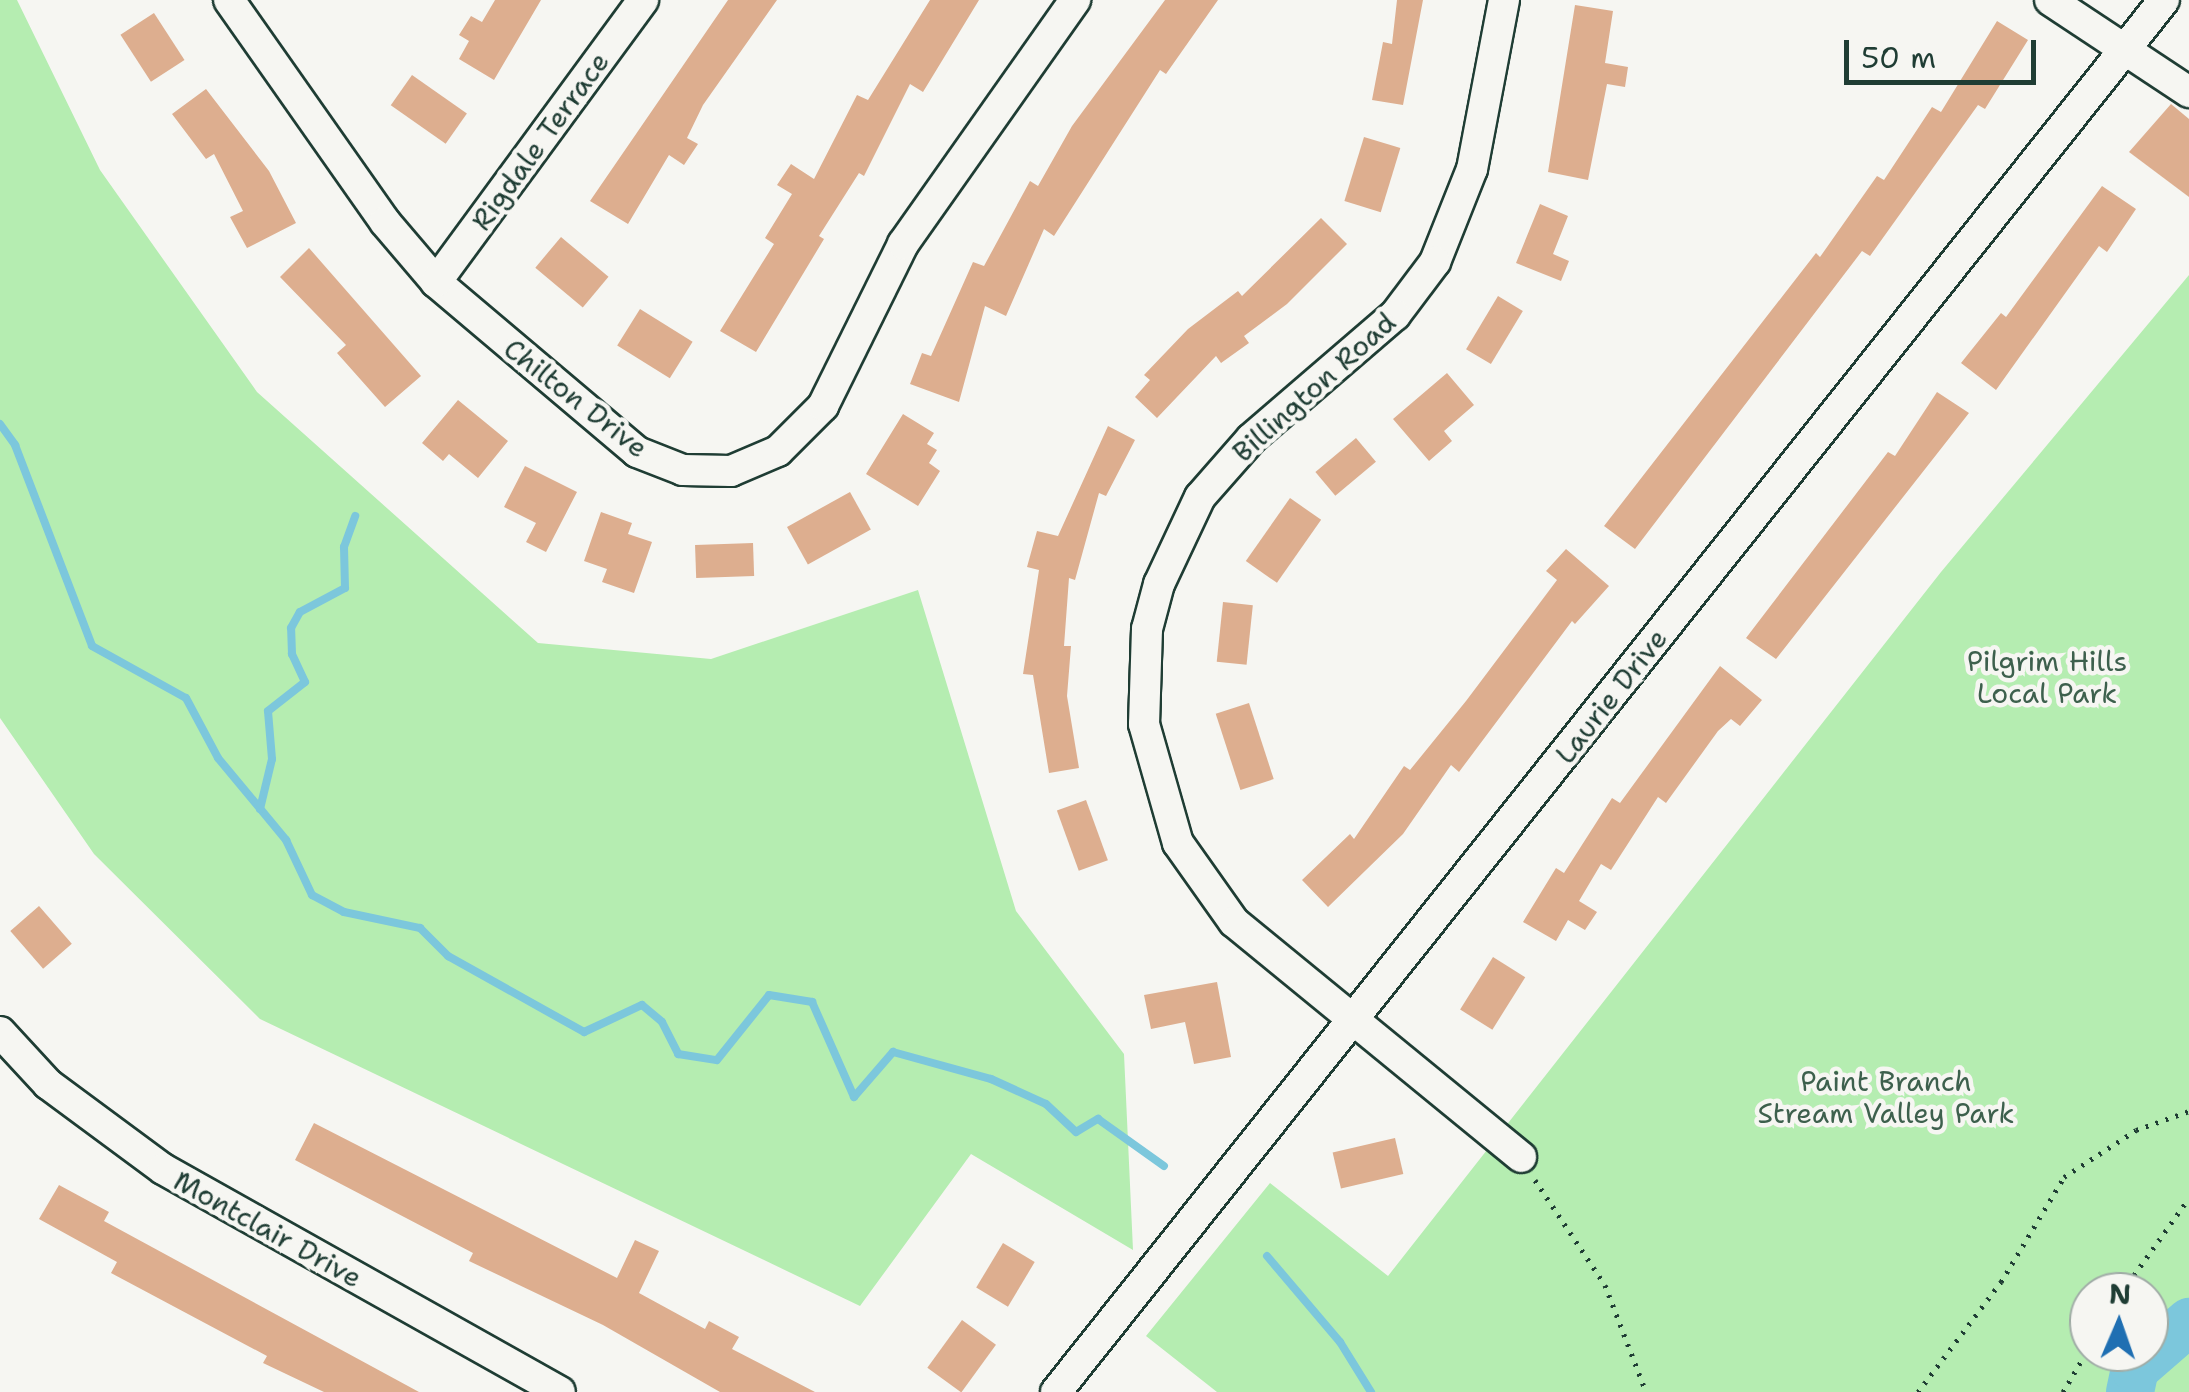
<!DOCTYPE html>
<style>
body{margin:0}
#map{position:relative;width:2189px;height:1392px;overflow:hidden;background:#f6f6f2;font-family:"Shantell Sans",sans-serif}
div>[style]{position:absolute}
.green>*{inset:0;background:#b5edb1}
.stream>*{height:8px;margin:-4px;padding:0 4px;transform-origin:4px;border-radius:4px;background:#7cc7dc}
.river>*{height:48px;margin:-24px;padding:0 24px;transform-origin:24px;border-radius:24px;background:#7cc7dc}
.building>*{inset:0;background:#ddae8f;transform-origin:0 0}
.path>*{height:5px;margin-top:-2.5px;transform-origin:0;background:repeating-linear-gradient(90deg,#1f3d34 0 2.5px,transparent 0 10.5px)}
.roads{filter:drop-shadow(2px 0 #1f3d34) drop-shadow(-2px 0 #1f3d34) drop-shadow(0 2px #1f3d34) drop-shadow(0 -2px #1f3d34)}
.minor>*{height:30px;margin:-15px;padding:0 15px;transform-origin:15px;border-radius:15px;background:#f6f6f2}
span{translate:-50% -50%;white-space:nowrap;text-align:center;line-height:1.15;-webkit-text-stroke:9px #f6f6f2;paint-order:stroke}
.street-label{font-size:28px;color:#1f3d34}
.park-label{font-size:28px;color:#3d604d}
.north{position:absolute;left:2069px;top:1272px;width:100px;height:100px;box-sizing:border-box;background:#f6f6f2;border:2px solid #a0aca6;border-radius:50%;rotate:2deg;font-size:28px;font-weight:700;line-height:40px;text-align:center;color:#1f3d34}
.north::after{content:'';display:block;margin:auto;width:35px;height:45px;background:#1f6fb2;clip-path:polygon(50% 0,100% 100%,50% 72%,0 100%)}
.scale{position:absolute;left:1844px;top:40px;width:192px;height:45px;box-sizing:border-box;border:5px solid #1f3d34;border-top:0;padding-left:12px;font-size:30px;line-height:35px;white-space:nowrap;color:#1f3d34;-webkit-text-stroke:8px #f6f6f2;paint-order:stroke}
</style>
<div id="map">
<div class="green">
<div style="clip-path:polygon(0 0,17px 0,100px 170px,257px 392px,538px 643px,711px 659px,918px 590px,1016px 911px,1124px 1054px,1133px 1250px,971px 1154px,860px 1306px,260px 1019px,94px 854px,0 718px)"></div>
<div style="clip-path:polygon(evenodd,2189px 275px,2189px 1392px,1217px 1392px,1146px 1336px,1270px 1183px,1388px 1276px,1941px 572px,2189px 275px,2089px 1292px,2149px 1292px,2149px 1352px,2089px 1352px,2089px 1292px)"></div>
</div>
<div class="stream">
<div style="left:0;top:424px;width:26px;rotate:54deg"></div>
<div style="left:15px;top:445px;width:215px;rotate:69deg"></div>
<div style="left:92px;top:646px;width:107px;rotate:29deg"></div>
<div style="left:186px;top:698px;width:68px;rotate:61.9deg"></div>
<div style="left:218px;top:758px;width:107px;rotate:50.3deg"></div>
<div style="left:286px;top:840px;width:61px;rotate:64.7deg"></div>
<div style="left:312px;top:895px;width:36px;rotate:28deg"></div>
<div style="left:344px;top:912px;width:78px;rotate:11.9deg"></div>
<div style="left:420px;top:928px;width:40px;rotate:45deg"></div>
<div style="left:448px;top:956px;width:156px;rotate:29.2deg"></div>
<div style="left:584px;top:1032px;width:64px;rotate:-25deg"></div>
<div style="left:642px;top:1005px;width:26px;rotate:40deg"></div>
<div style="left:662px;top:1022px;width:36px;rotate:63deg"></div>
<div style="left:678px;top:1054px;width:39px;rotate:9deg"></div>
<div style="left:717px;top:1060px;width:83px;rotate:-51.3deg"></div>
<div style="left:769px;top:995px;width:44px;rotate:9.2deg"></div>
<div style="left:812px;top:1002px;width:104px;rotate:66.1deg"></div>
<div style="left:854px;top:1097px;width:60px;rotate:-49.1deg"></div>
<div style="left:893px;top:1052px;width:102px;rotate:15.4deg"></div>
<div style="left:991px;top:1079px;width:60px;rotate:24.4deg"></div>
<div style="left:1046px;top:1104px;width:41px;rotate:43deg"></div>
<div style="left:1076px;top:1132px;width:26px;rotate:-31deg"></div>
<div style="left:1098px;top:1119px;width:81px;rotate:35.5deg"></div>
<div style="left:260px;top:809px;width:51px;rotate:-76.5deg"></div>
<div style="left:272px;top:759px;width:48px;rotate:-94.8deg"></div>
<div style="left:268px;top:711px;width:47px;rotate:-38.1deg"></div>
<div style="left:305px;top:682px;width:31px;rotate:-115deg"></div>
<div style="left:292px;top:654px;width:26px;rotate:-92deg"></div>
<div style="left:291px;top:628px;width:18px;rotate:-61deg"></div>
<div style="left:300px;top:612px;width:51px;rotate:-28.1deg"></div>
<div style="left:345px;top:588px;width:41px;rotate:-91.4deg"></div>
<div style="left:344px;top:547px;width:33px;rotate:-70deg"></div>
<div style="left:1267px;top:1256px;width:113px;rotate:49.7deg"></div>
<div style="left:1340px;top:1342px;width:59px;rotate:58.2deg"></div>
</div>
<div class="river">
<div style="left:2130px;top:1392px;width:24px;rotate:-78deg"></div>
<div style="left:2135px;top:1369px;width:72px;rotate:-41deg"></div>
</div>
<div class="building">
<div style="clip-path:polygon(495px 0,541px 0,494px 80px,459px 59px,469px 41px,459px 35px,471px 16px,482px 22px)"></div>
<div style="clip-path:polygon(728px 0,777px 0,703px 105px,687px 138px,698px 144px,684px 165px,669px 155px,628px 224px,590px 201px)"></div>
<div style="clip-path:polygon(930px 0,979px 0,923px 92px,910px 84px,864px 176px,859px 173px,819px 236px,824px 239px,756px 352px,720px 331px,774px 244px,765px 238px,792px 194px,777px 185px,791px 164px,814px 179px,857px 95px,868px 100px)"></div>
<div style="clip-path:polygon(1165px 0,1218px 0,1166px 74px,1160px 70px,1054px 236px,1044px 229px,1006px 316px,985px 306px,959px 402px,910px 384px,922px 353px,931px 356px,973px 262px,984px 266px,1030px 181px,1038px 186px,1072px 126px)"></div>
<div style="clip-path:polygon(1397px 0,1423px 0,1403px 105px,1372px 100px,1383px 42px,1392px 44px)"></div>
<div style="clip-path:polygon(1575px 5px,1613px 11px,1605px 63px,1628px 67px,1625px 87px,1607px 84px,1588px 180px,1548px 172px)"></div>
<div style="left:154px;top:13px;width:56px;height:40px;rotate:57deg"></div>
<div style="clip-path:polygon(1997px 21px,2028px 40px,1985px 109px,1978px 105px,1870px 256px,1862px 251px,1635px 549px,1604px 526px,1816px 253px,1820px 257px,1877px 176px,1884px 180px,1932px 107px,1941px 112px)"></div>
<div style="left:412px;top:75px;width:67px;height:37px;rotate:35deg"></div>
<div style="clip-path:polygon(206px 89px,269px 171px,296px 223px,247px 248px,230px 217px,243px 211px,214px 154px,206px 159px,172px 114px)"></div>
<div style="clip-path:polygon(2171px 104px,2189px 119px,2189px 197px,2129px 152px)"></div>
<div style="left:1364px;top:137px;width:38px;height:67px;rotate:17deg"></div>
<div style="clip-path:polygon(2102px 186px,2136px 209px,2107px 252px,2099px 246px,1996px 390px,1961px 363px,2001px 313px,2006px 317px)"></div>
<div style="clip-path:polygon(1540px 204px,1568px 216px,1553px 254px,1569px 261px,1561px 281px,1516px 263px)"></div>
<div style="clip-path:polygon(1321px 218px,1347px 244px,1287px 304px,1244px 336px,1249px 343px,1221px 363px,1216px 356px,1157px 418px,1135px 397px,1150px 380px,1144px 375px,1188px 329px,1238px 291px,1242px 296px)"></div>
<div style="left:561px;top:237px;width:62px;height:40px;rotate:40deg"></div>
<div style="clip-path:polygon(309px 248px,421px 376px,385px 407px,337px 353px,346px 345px,280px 277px)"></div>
<div style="left:1498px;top:296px;width:29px;height:62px;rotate:31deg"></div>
<div style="left:640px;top:309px;width:62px;height:43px;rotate:32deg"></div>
<div style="clip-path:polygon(1447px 373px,1474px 405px,1444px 431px,1452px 441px,1429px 461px,1393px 419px)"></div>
<div style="clip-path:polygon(1937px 392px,1969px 413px,1776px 659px,1746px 638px,1888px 452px,1895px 456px)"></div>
<div style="clip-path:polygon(458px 400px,508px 441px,478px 478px,449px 454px,443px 461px,422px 443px)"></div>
<div style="clip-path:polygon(903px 414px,934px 433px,927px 444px,937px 450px,929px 463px,940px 471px,918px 506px,866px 474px)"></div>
<div style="clip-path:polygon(1108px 426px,1135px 440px,1106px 496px,1099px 493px,1075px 580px,1069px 578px,1064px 646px,1071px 646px,1067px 696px,1079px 768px,1049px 773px,1033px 675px,1023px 674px,1039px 570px,1027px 567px,1037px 531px,1058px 536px)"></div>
<div style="left:1356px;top:438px;width:31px;height:53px;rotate:50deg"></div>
<div style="clip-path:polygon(525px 466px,577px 492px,546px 552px,526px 542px,536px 523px,504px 507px)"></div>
<div style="left:850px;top:492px;width:43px;height:72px;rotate:61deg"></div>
<div style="left:1290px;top:498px;width:38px;height:77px;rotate:35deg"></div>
<div style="clip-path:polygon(601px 512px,632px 523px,628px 534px,652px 542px,634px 593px,602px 582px,607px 569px,584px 561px)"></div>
<div style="left:753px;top:543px;width:33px;height:58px;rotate:88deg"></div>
<div style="clip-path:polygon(1566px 549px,1609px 586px,1575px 624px,1572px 621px,1459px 772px,1451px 765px,1403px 834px,1328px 907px,1302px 880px,1350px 834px,1354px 839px,1404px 766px,1410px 770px,1466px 701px,1557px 580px,1546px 571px)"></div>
<div style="left:1223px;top:602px;width:30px;height:60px;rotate:6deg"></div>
<div style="clip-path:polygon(1720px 666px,1762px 700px,1740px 726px,1731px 719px,1718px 731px,1666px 803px,1658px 797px,1611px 870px,1601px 864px,1579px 901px,1597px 912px,1585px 930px,1568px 920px,1556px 941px,1523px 922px,1556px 868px,1564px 873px,1612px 798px,1620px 803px)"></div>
<div style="left:1249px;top:703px;width:80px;height:35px;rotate:72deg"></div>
<div style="left:1086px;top:800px;width:64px;height:31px;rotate:70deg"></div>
<div style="left:39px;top:906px;width:50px;height:38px;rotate:49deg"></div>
<div style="left:1493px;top:957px;width:38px;height:62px;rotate:32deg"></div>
<div style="clip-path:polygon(1217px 982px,1231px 1057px,1194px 1064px,1185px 1022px,1151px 1029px,1144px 995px)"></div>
<div style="clip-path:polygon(314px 1123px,617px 1278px,635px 1240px,659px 1251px,639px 1293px,705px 1329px,709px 1321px,739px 1337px,732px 1349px,815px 1392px,720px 1392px,603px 1325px,469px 1261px,473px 1253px,295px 1160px)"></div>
<div style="left:1395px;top:1138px;width:37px;height:64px;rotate:77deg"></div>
<div style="clip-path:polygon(59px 1185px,109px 1212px,104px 1221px,419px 1392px,324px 1392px,263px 1363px,267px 1356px,111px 1273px,117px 1262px,39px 1219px)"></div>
<div style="left:1003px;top:1243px;width:37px;height:52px;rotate:31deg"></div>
<div style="left:962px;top:1320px;width:42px;height:59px;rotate:36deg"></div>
</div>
<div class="path">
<div style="left:1535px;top:1180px;width:126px;rotate:56.3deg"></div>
<div style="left:1605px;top:1285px;width:115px;rotate:69deg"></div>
<div style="left:2122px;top:1292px;width:115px;rotate:-54.5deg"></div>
<div style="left:1918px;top:1392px;width:138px;rotate:-53deg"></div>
<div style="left:2001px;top:1282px;width:122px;rotate:-59deg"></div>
<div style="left:2064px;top:1177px;width:86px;rotate:-33.1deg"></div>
<div style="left:2136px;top:1130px;width:56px;rotate:-19.7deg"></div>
<div style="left:2063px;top:1392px;width:51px;rotate:-59.4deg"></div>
</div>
<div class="roads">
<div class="minor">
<div style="left:229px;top:0;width:271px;rotate:54.9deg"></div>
<div style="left:385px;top:222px;width:79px;rotate:49.6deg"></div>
<div style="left:436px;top:282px;width:263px;rotate:40.2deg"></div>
<div style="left:637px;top:452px;width:49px;rotate:21.4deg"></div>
<div style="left:683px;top:470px;width:48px;rotate:1.2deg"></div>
<div style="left:731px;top:471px;width:51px;rotate:-23.1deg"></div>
<div style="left:778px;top:451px;width:64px;rotate:-45deg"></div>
<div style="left:823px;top:406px;width:181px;rotate:-63.7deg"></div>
<div style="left:903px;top:244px;width:299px;rotate:-54.8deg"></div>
<div style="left:1504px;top:0;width:172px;rotate:100.7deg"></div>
<div style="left:1472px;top:169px;width:100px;rotate:111.7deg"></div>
<div style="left:1435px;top:262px;width:66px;rotate:127deg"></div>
<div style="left:1395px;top:315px;width:190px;rotate:139.3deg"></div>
<div style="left:1251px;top:439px;width:77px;rotate:131.3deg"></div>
<div style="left:1200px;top:497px;width:96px;rotate:115.2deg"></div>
<div style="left:1159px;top:584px;width:47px;rotate:104.9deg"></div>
<div style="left:1147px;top:629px;width:95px;rotate:91.8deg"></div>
<div style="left:1144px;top:724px;width:124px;rotate:74.1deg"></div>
<div style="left:1178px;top:843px;width:97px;rotate:54.7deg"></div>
<div style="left:1234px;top:922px;width:371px;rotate:39.3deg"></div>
<div style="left:2050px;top:0;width:167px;rotate:33.5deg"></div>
<div style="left:436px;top:282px;width:350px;rotate:-53.7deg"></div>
<div style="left:0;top:1032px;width:71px;rotate:47.3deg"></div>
<div style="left:48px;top:1084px;width:143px;rotate:36.5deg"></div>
<div style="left:163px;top:1169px;width:455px;rotate:29.3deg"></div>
<div style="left:1056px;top:1392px;width:1779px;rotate:-51.48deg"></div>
</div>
</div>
<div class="street-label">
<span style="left:540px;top:141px;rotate:-54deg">Rigdale Terrace</span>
<span style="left:1314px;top:387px;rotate:-42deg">Billington Road</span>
<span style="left:576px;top:398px;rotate:38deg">Chilton Drive</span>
<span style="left:1611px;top:696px;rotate:-52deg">Laurie Drive</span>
<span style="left:268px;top:1229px;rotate:29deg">Montclair Drive</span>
</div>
<div class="park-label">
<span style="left:2047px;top:677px">Pilgrim Hills<br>Local Park</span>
<span style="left:1886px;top:1097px">Paint Branch<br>Stream Valley Park</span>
</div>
<div class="north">N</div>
<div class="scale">50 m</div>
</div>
